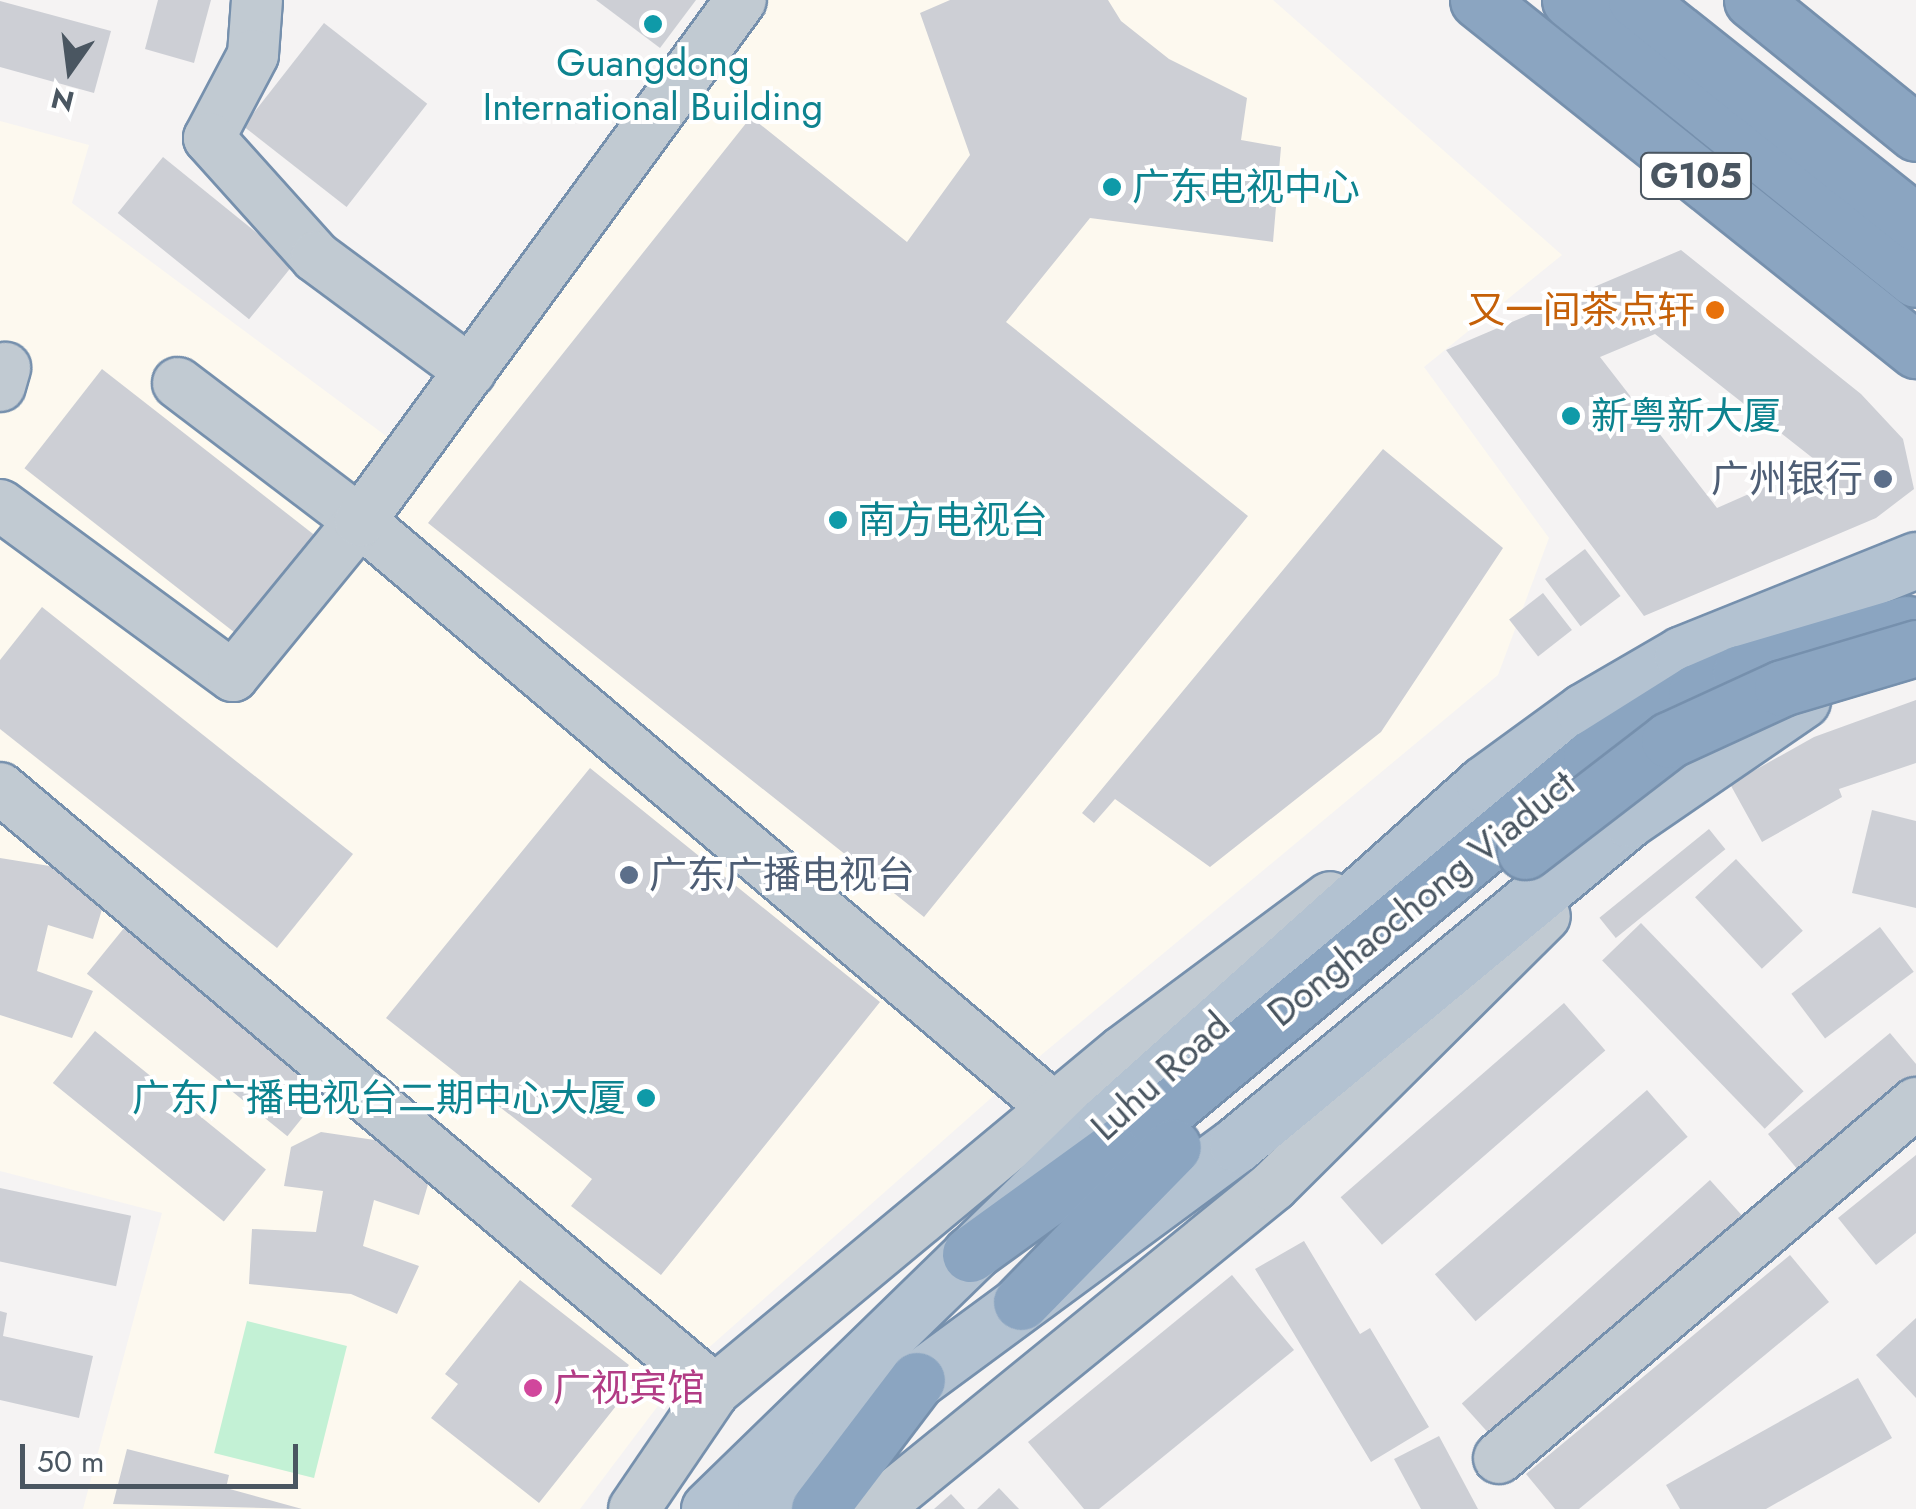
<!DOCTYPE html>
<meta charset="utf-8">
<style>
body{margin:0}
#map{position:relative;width:1916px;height:1509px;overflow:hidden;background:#f5f3f3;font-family:Jost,"Noto Sans SC",sans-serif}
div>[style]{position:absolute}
.commercial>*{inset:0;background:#fdf9ef}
.green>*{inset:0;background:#c3f1d5;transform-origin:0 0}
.building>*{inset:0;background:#cdcfd5;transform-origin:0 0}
.roads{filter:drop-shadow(2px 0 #7690ad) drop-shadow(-2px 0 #7690ad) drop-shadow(0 2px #7690ad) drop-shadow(0 -2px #7690ad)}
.minor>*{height:50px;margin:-25px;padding:0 25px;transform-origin:25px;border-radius:25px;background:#c1cad2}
.major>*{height:55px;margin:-27.5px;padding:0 27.5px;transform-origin:27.5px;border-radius:27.5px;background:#b3c2d1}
.highway>*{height:55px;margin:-27.5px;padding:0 27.5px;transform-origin:27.5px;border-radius:27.5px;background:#8ba5c1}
.bridges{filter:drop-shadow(2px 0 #7690ad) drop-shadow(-2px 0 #7690ad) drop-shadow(0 2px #7690ad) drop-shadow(0 -2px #7690ad)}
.highway-bridge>*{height:55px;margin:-27.5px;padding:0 27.5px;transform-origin:27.5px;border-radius:27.5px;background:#8ba5c1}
.dots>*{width:28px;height:28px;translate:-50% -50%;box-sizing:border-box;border:5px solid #fff;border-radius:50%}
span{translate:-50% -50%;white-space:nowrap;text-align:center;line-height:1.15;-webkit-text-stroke:8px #fff;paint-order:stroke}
.shield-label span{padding:2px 8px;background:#fff;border:2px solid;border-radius:8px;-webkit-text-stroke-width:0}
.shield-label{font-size:35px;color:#4a5661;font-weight:700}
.culture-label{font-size:38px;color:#0d838f}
.left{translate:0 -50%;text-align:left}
.right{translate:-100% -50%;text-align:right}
.food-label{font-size:38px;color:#c56008}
.service-label{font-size:38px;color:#4e5e75}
.street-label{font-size:38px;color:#4a5661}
.hotel-label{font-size:38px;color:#b23c85}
.north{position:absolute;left:20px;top:20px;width:100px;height:100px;-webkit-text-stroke:8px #fff;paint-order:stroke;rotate:194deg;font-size:28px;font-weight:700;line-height:40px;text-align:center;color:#4a5661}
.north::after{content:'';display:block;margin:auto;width:35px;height:45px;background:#4a5661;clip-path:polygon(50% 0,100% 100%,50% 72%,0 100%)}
.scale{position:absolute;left:20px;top:1444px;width:278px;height:45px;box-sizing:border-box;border:5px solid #4a5661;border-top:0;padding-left:12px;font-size:30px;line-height:35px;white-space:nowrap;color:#4a5661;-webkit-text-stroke:8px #fff;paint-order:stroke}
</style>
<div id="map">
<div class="commercial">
<div style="clip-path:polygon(759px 0,1273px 0,1562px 255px,1424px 367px,1549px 538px,1498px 675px,1016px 1076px,688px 1366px,580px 1509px,83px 1509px,162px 1213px,0 1171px,0 121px,89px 145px,72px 203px,417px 459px)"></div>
</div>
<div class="green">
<div style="left:247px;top:1321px;width:103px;height:136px;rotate:14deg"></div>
</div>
<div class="building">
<div style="clip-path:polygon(158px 0,211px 0,194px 63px,145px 49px)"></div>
<div style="clip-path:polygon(596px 0,696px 0,660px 48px)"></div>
<div style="clip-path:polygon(950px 0,1108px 0,1121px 21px,1169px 59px,1247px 98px,1241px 140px,1281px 147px,1273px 242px,1090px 218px,1006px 322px,1248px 516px,924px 917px,428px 523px,751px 117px,907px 242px,970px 155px,920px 13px)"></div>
<div style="clip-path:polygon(0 1px,111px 31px,94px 93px,0 67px)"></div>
<div style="left:324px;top:23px;width:131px;height:131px;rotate:38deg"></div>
<div style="left:163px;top:157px;width:169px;height:72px;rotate:39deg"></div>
<div style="clip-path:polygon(evenodd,1681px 250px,1861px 394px,1903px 439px,1914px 489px,1876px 518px,1644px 616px,1446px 350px,1681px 250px,1655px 334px,1819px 463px,1717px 508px,1600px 357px,1655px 334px)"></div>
<div style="left:102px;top:369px;width:272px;height:126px;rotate:38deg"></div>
<div style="clip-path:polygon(1383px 449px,1503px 548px,1381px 732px,1210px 867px,1115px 799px,1094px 823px,1082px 813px)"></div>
<div style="left:1585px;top:549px;width:59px;height:50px;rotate:53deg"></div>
<div style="left:1543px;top:593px;width:47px;height:43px;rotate:52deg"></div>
<div style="clip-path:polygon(42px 607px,353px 854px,277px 948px,0 729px,0 660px)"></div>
<div style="clip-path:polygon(1916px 700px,1916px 763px,1839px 789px,1842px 797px,1762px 842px,1730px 784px,1814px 737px)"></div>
<div style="clip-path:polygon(590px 768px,880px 1002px,661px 1275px,571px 1206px,592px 1179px,386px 1018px)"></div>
<div style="clip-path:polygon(1872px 810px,1916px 821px,1916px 908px,1852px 893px)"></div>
<div style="left:1709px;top:829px;width:26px;height:141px;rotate:51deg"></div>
<div style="clip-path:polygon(0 858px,62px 868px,103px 906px,93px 939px,48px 925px,37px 971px,93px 991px,72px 1038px,0 1015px)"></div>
<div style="left:1736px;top:859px;width:98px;height:56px;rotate:47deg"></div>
<div style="left:1641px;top:923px;width:234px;height:54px;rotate:46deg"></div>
<div style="left:1880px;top:927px;width:56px;height:111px;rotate:53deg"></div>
<div style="left:124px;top:928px;width:258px;height:59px;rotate:39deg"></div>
<div style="left:1564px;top:1003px;width:63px;height:296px;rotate:49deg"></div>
<div style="left:95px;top:1031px;width:220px;height:67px;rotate:39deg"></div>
<div style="clip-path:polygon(1890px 1033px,1916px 1064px,1916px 1092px,1808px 1182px,1768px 1134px)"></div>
<div style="left:1647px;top:1090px;width:62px;height:281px;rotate:49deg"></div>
<div style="clip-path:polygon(321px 1132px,388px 1142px,429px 1181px,419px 1215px,374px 1200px,363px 1246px,419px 1266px,397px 1314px,351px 1294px,249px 1284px,252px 1229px,316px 1232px,323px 1191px,284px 1186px,291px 1147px)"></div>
<div style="clip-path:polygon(1916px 1155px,1916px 1233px,1876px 1265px,1838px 1218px)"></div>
<div style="left:1710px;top:1180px;width:59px;height:334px;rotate:48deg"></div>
<div style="left:0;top:1188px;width:134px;height:72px;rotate:12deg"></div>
<div style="clip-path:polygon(1304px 1241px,1360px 1334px,1370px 1328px,1429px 1427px,1371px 1462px,1255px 1269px)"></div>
<div style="clip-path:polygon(1790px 1255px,1829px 1302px,1579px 1509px,1555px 1509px,1526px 1474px)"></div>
<div style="clip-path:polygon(1232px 1275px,1294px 1350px,1099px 1509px,1084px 1509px,1028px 1442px)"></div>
<div style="clip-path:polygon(520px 1280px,629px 1365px,608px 1391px,620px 1401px,539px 1503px,431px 1418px,458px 1384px,445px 1374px)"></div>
<div style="clip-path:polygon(0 1311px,7px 1313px,3px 1336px,93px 1356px,79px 1418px,0 1400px)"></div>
<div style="clip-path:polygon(1916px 1318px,1916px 1398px,1876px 1355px)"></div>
<div style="clip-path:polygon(1858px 1378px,1892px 1438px,1766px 1509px,1680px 1509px,1666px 1485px)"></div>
<div style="clip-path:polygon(1439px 1436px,1478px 1509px,1421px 1509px,1394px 1459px)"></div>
<div style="clip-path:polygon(127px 1449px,229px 1475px,226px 1488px,302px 1509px,113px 1504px)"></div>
<div style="clip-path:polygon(999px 1488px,1019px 1509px,977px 1509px)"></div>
<div style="clip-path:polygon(951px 1494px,965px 1509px,934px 1509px)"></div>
</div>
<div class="roads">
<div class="minor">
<div style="left:257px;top:0;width:55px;rotate:94.2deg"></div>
<div style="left:253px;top:55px;width:94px;rotate:117.9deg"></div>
<div style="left:209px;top:138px;width:160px;rotate:48deg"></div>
<div style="left:316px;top:257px;width:192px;rotate:36.5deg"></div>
<div style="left:178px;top:383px;width:228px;rotate:37.2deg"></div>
<div style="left:360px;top:521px;width:909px;rotate:40.23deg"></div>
<div style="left:0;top:386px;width:19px;rotate:-74deg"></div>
<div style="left:0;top:505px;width:289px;rotate:36.3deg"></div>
<div style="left:233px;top:676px;width:200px;rotate:-50.7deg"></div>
<div style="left:360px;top:521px;width:645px;rotate:-53.82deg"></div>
<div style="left:0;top:788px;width:935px;rotate:40.1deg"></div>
<div style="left:1499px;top:1458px;width:548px;rotate:-40.41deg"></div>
<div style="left:634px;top:1509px;width:144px;rotate:-55.8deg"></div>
<div style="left:715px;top:1390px;width:530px;rotate:-39.72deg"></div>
<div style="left:1123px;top:1051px;width:258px;rotate:-36.6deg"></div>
<div style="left:876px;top:1509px;width:512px;rotate:-39.13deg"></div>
<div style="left:1273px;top:1186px;width:383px;rotate:-44.8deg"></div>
</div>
<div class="major">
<div style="left:709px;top:1509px;width:555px;rotate:-44.2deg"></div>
<div style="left:1107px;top:1122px;width:506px;rotate:-41.88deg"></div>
<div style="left:1484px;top:784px;width:124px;rotate:-36.1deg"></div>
<div style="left:1584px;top:711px;width:113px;rotate:-30.2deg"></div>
<div style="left:1682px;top:654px;width:252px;rotate:-21.9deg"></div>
<div style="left:765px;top:1509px;width:199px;rotate:-40.3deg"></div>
<div style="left:917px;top:1380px;width:398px;rotate:-36.4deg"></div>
<div style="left:1237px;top:1144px;width:509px;rotate:-39.66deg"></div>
<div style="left:1629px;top:819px;width:210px;rotate:-34.5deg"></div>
</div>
<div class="highway">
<div style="left:1478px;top:0;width:561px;rotate:38.63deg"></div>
<div style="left:1570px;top:0;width:444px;rotate:38.9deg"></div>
<div style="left:1636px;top:0;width:358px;rotate:38.5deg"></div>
<div style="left:1752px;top:0;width:211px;rotate:39deg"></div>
<div style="left:970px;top:1254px;width:228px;rotate:-35.9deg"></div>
<div style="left:1155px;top:1120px;width:567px;rotate:-39.7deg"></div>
<div style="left:1591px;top:758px;width:124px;rotate:-32.2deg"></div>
<div style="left:1696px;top:692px;width:48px;rotate:-23.4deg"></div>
<div style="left:1740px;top:673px;width:174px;rotate:-16.4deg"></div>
<div style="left:1021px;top:1302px;width:217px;rotate:-45.6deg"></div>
<div style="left:819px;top:1509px;width:162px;rotate:-52.8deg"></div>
</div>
</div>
<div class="bridges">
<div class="highway-bridge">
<div style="left:1525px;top:851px;width:182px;rotate:-37.6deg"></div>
<div style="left:1669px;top:740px;width:124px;rotate:-24.7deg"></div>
<div style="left:1782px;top:688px;width:140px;rotate:-16.6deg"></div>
</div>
</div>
<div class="dots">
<div style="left:653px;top:24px;background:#0f9aa8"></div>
<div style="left:1112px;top:187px;background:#0f9aa8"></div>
<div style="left:1715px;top:310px;background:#e8710a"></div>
<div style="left:1571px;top:416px;background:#0f9aa8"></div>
<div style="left:1883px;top:479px;background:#5c6f8a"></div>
<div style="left:838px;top:520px;background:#0f9aa8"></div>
<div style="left:629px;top:875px;background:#5c6f8a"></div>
<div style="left:646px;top:1098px;background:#0f9aa8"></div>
<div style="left:533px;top:1388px;background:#d1479c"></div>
</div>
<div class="shield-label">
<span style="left:1696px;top:176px">G105</span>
</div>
<div class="culture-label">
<span style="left:653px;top:85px">Guangdong<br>International Building</span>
<span class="left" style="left:1132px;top:187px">广东电视中心</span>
<span class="left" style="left:1591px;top:416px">新粤新大厦</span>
<span class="left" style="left:858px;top:520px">南方电视台</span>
<span class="right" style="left:626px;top:1098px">广东广播电视台二期中心大厦</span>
</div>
<div class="food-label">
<span class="right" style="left:1695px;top:310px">又一间茶点轩</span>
</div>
<div class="service-label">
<span class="right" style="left:1863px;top:479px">广州银行</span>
<span class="left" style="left:649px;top:875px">广东广播电视台</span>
</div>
<div class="street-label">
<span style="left:1421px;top:898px;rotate:-39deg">Donghaochong Viaduct</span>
<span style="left:1160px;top:1076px;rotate:-42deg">Luhu Road</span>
</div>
<div class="hotel-label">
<span class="left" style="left:553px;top:1388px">广视宾馆</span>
</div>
<div class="north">N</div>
<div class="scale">50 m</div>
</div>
